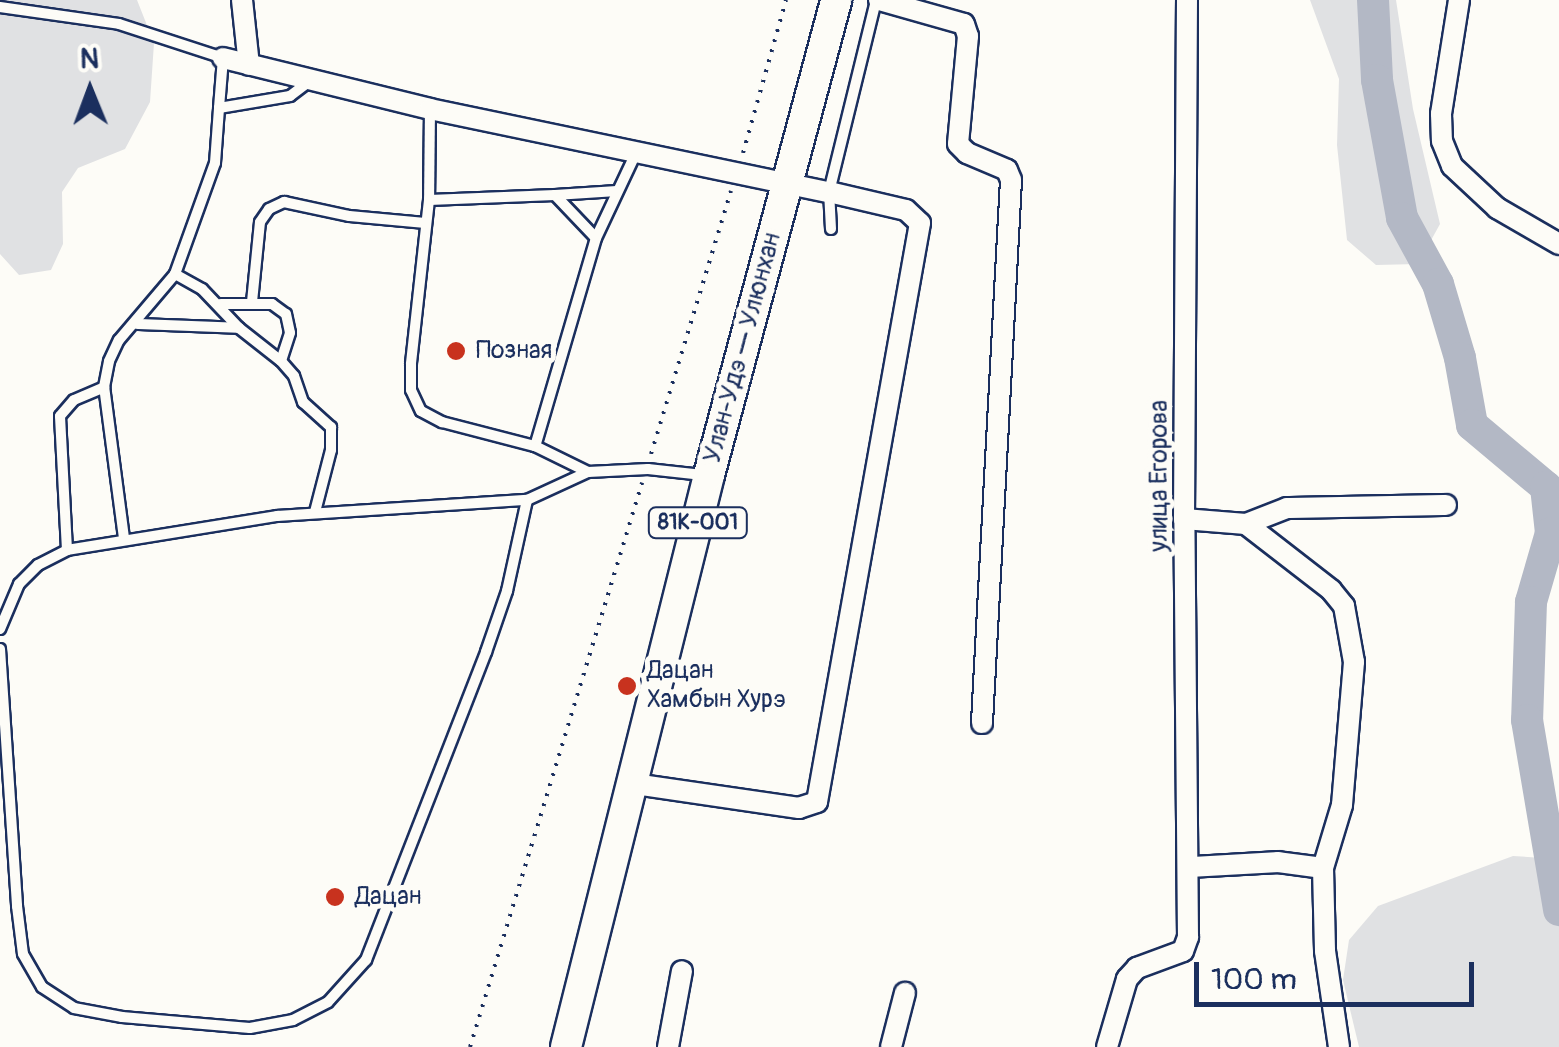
<!DOCTYPE html>
<meta charset="utf-8">
<style>
body{margin:0}
#map{position:relative;width:1559px;height:1047px;overflow:hidden;background:#fdfcf7;font-family:Pangolin,sans-serif}
div>[style]{position:absolute}
.green>*{inset:0;background:#e0e1e3}
.river>*{height:32px;margin:-16px;padding:0 16px;transform-origin:16px;border-radius:16px;background:#b3b8c5}
.path>*{height:4px;margin-top:-2px;transform-origin:0;background:repeating-linear-gradient(90deg,#1b2f5e 0 2.5px,transparent 0 10.5px)}
.roads{filter:drop-shadow(2px 0 #1b2f5e) drop-shadow(-2px 0 #1b2f5e) drop-shadow(0 2px #1b2f5e) drop-shadow(0 -2px #1b2f5e)}
.service>*{height:10px;margin:-5px;padding:0 5px;transform-origin:5px;border-radius:5px;background:#fdfcf7}
.minor>*{height:20px;margin:-10px;padding:0 10px;transform-origin:10px;border-radius:10px;background:#fdfcf7}
.primary>*{height:30px;margin:-15px;padding:0 15px;transform-origin:15px;border-radius:15px;background:#fdfcf7}
.dots>*{width:28px;height:28px;translate:-50% -50%;box-sizing:border-box;border:5px solid #fdfcf7;border-radius:50%}
span{translate:-50% -50%;white-space:nowrap;text-align:center;line-height:1.15;-webkit-text-stroke:10px #fdfcf7;paint-order:stroke}
.shield-label span{padding:2px 8px;background:#fdfcf7;border:2px solid;border-radius:8px;-webkit-text-stroke-width:0}
.shield-label{font-size:22px;color:#1b2f5e;font-weight:700}
.street-label{font-size:25px;color:#1b2f5e}
.poi-label{font-size:25px;color:#1b2f5e}
.left{translate:0 -50%;text-align:left}
.north{position:absolute;left:40px;top:40px;width:100px;height:100px;-webkit-text-stroke:8px #fdfcf7;paint-order:stroke;rotate:359deg;font-size:28px;font-weight:700;line-height:40px;text-align:center;color:#1b2f5e}
.north::after{content:'';display:block;margin:auto;width:35px;height:45px;background:#1b2f5e;clip-path:polygon(50% 0,100% 100%,50% 72%,0 100%)}
.scale{position:absolute;left:1194px;top:962px;width:280px;height:45px;box-sizing:border-box;border:5px solid #1b2f5e;border-top:0;padding-left:12px;font-size:30px;line-height:35px;white-space:nowrap;color:#1b2f5e;-webkit-text-stroke:8px #fdfcf7;paint-order:stroke}
</style>
<div id="map">
<div class="green">
<div style="clip-path:polygon(0 0,137px 0,154px 43px,150px 102px,125px 149px,78px 168px,62px 192px,63px 244px,51px 270px,19px 275px,0 254px)"></div>
<div style="clip-path:polygon(1310px 0,1396px 0,1413px 109px,1440px 224px,1418px 264px,1376px 265px,1347px 240px,1337px 145px,1339px 79px)"></div>
<div style="clip-path:polygon(1513px 856px,1559px 859px,1559px 1047px,1359px 1047px,1343px 980px,1349px 940px,1378px 906px)"></div>
</div>
<div class="river">
<div style="left:1373px;top:0;width:80px;rotate:87.1deg"></div>
<div style="left:1377px;top:80px;width:140px;rotate:79.7deg"></div>
<div style="left:1402px;top:218px;width:75px;rotate:61.4deg"></div>
<div style="left:1438px;top:284px;width:77px;rotate:73.4deg"></div>
<div style="left:1460px;top:358px;width:68px;rotate:79.8deg"></div>
<div style="left:1472px;top:425px;width:97px;rotate:40deg"></div>
<div style="left:1546px;top:487px;width:46px;rotate:83.8deg"></div>
<div style="left:1551px;top:533px;width:72px;rotate:106.2deg"></div>
<div style="left:1531px;top:602px;width:118px;rotate:91.9deg"></div>
<div style="left:1527px;top:720px;width:193px;rotate:80.4deg"></div>
</div>
<div class="path">
<div style="left:743px;top:153px;width:159px;rotate:-74.3deg"></div>
<div style="left:651px;top:454px;width:275px;rotate:-73.1deg"></div>
<div style="left:470px;top:1047px;width:590px;rotate:-73.04deg"></div>
</div>
<div class="roads">
<div class="service">
<div style="left:0;top:7px;width:120px;rotate:8.1deg"></div>
<div style="left:119px;top:24px;width:109px;rotate:18.1deg"></div>
<div style="left:223px;top:58px;width:50px;rotate:94.6deg"></div>
<div style="left:219px;top:108px;width:72px;rotate:-9.6deg"></div>
<div style="left:290px;top:96px;width:26px;rotate:-37deg"></div>
<div style="left:430px;top:109px;width:91px;rotate:90.6deg"></div>
<div style="left:429px;top:200px;width:126px;rotate:-2.3deg"></div>
<div style="left:555px;top:195px;width:59px;rotate:46.4deg"></div>
<div style="left:596px;top:238px;width:217px;rotate:106.3deg"></div>
<div style="left:555px;top:195px;width:62px;rotate:-3.7deg"></div>
<div style="left:429px;top:200px;width:165px;rotate:96.3deg"></div>
<div style="left:411px;top:364px;width:26px;rotate:90deg"></div>
<div style="left:411px;top:390px;width:23px;rotate:65deg"></div>
<div style="left:421px;top:411px;width:24px;rotate:28deg"></div>
<div style="left:442px;top:422px;width:96px;rotate:14.5deg"></div>
<div style="left:535px;top:446px;width:59px;rotate:26.1deg"></div>
<div style="left:588px;top:472px;width:60px;rotate:-2.9deg"></div>
<div style="left:648px;top:469px;width:55px;rotate:6.2deg"></div>
<div style="left:831px;top:229px;width:37px;rotate:-93deg"></div>
<div style="left:829px;top:192px;width:198px;rotate:-76.2deg"></div>
<div style="left:596px;top:238px;width:94px;rotate:-64.8deg"></div>
<div style="left:175px;top:274px;width:31px;rotate:29deg"></div>
<div style="left:202px;top:289px;width:54px;rotate:46.5deg"></div>
<div style="left:239px;top:328px;width:53px;rotate:38.2deg"></div>
<div style="left:281px;top:361px;width:20px;rotate:49deg"></div>
<div style="left:294px;top:376px;width:28px;rotate:71deg"></div>
<div style="left:303px;top:402px;width:38px;rotate:42deg"></div>
<div style="left:331px;top:427px;width:23px;rotate:90deg"></div>
<div style="left:331px;top:450px;width:64px;rotate:104.5deg"></div>
<div style="left:252px;top:302px;width:80px;rotate:-84.3deg"></div>
<div style="left:260px;top:222px;width:16px;rotate:-55deg"></div>
<div style="left:269px;top:209px;width:17px;rotate:-25deg"></div>
<div style="left:284px;top:202px;width:66px;rotate:12.2deg"></div>
<div style="left:349px;top:216px;width:77px;rotate:5.2deg"></div>
<div style="left:221px;top:304px;width:51px"></div>
<div style="left:272px;top:304px;width:17px;rotate:36deg"></div>
<div style="left:286px;top:314px;width:19px;rotate:78deg"></div>
<div style="left:290px;top:333px;width:29px;rotate:108deg"></div>
<div style="left:137px;top:324px;width:102px;rotate:2.2deg"></div>
<div style="left:124px;top:538px;width:152px;rotate:-97.5deg"></div>
<div style="left:104px;top:387px;width:26px;rotate:-79deg"></div>
<div style="left:109px;top:361px;width:23px;rotate:-65deg"></div>
<div style="left:119px;top:340px;width:87px;rotate:-49.7deg"></div>
<div style="left:175px;top:274px;width:118px;rotate:-70.2deg"></div>
<div style="left:215px;top:163px;width:55px;rotate:-85.8deg"></div>
<div style="left:67px;top:550px;width:134px;rotate:-93deg"></div>
<div style="left:60px;top:416px;width:21px;rotate:-49deg"></div>
<div style="left:74px;top:400px;width:33px;rotate:-23deg"></div>
<div style="left:0;top:629px;width:49px;rotate:-67.1deg"></div>
<div style="left:19px;top:584px;width:27px;rotate:-45deg"></div>
<div style="left:38px;top:565px;width:33px;rotate:-27deg"></div>
<div style="left:67px;top:550px;width:213px;rotate:-9.2deg"></div>
<div style="left:277px;top:516px;width:251px;rotate:-3.7deg"></div>
<div style="left:527px;top:500px;width:67px;rotate:-24.7deg"></div>
<div style="left:0;top:649px;width:258px;rotate:86.2deg"></div>
<div style="left:17px;top:906px;width:48px;rotate:82.9deg"></div>
<div style="left:23px;top:954px;width:38px;rotate:60deg"></div>
<div style="left:42px;top:987px;width:38px;rotate:33deg"></div>
<div style="left:74px;top:1008px;width:49px;rotate:10.6deg"></div>
<div style="left:122px;top:1017px;width:128px;rotate:4.9deg"></div>
<div style="left:250px;top:1028px;width:44px;rotate:-10.5deg"></div>
<div style="left:293px;top:1020px;width:39px;rotate:-27deg"></div>
<div style="left:328px;top:1002px;width:57px;rotate:-47.9deg"></div>
<div style="left:366px;top:960px;width:331px;rotate:-68.7deg"></div>
<div style="left:486px;top:652px;width:65px;rotate:-71deg"></div>
<div style="left:507px;top:591px;width:93px;rotate:-77.6deg"></div>
</div>
<div class="minor">
<div style="left:242px;top:0;width:65px;rotate:83.9deg"></div>
<div style="left:879px;top:0;width:88px;rotate:15.8deg"></div>
<div style="left:964px;top:24px;width:13px;rotate:72deg"></div>
<div style="left:968px;top:36px;width:108px;rotate:95.3deg"></div>
<div style="left:958px;top:144px;width:13px;rotate:45deg"></div>
<div style="left:967px;top:153px;width:43px;rotate:23deg"></div>
<div style="left:1007px;top:170px;width:11px;rotate:68deg"></div>
<div style="left:1011px;top:180px;width:544px;rotate:93.06deg"></div>
<div style="left:1459px;top:0;width:115px;rotate:99deg"></div>
<div style="left:1441px;top:114px;width:27px;rotate:88deg"></div>
<div style="left:1442px;top:141px;width:27px;rotate:68deg"></div>
<div style="left:1452px;top:166px;width:62px;rotate:43deg"></div>
<div style="left:1497px;top:208px;width:72px;rotate:30.1deg"></div>
<div style="left:223px;top:58px;width:213px;rotate:13.8deg"></div>
<div style="left:430px;top:109px;width:408px;rotate:11.8deg"></div>
<div style="left:829px;top:192px;width:79px;rotate:13.2deg"></div>
<div style="left:906px;top:210px;width:19px;rotate:43deg"></div>
<div style="left:920px;top:223px;width:588px;rotate:100.09deg"></div>
<div style="left:817px;top:802px;width:19px;rotate:162deg"></div>
<div style="left:799px;top:808px;width:167px;rotate:-171.7deg"></div>
<div style="left:1184px;top:519px;width:62px;rotate:4.6deg"></div>
<div style="left:1246px;top:524px;width:108px;rotate:37.8deg"></div>
<div style="left:1331px;top:590px;width:21px;rotate:51deg"></div>
<div style="left:1344px;top:606px;width:57px;rotate:79.9deg"></div>
<div style="left:1354px;top:662px;width:144px;rotate:94.8deg"></div>
<div style="left:1342px;top:805px;width:66px;rotate:106.8deg"></div>
<div style="left:1323px;top:868px;width:45px;rotate:-172.4deg"></div>
<div style="left:1278px;top:862px;width:88px;rotate:176.7deg"></div>
<div style="left:1246px;top:524px;width:44px;rotate:-21.3deg"></div>
<div style="left:1287px;top:508px;width:159px;rotate:-1.1deg"></div>
<div style="left:1323px;top:868px;width:83px;rotate:88.6deg"></div>
<div style="left:1325px;top:951px;width:97px;rotate:81.7deg"></div>
<div style="left:668px;top:1047px;width:77px;rotate:-79.6deg"></div>
<div style="left:891px;top:1047px;width:56px;rotate:-75.5deg"></div>
<div style="left:1107px;top:1047px;width:71px;rotate:-73.6deg"></div>
<div style="left:1127px;top:979px;width:15px;rotate:-48deg"></div>
<div style="left:1137px;top:968px;width:49px;rotate:-20.3deg"></div>
<div style="left:1183px;top:951px;width:15px;rotate:-70deg"></div>
<div style="left:1188px;top:937px;width:418px;rotate:-90.5deg"></div>
<div style="left:1184px;top:519px;width:519px;rotate:-89.67deg"></div>
</div>
<div class="primary">
<div style="left:566px;top:1047px;width:590px;rotate:-75.96deg"></div>
<div style="left:709px;top:475px;width:492px;rotate:-75deg"></div>
</div>
</div>
<div class="dots">
<div style="left:456px;top:351px;background:#c8321e"></div>
<div style="left:627px;top:686px;background:#c8321e"></div>
<div style="left:335px;top:897px;background:#c8321e"></div>
</div>
<div class="shield-label">
<span style="left:698px;top:523px">81К-001</span>
</div>
<div class="street-label">
<span style="left:743px;top:348px;rotate:-75deg">Улан-Удэ — Улюнхан</span>
<span style="left:1160px;top:476px;rotate:-90deg">улица Егорова</span>
</div>
<div class="poi-label">
<span class="left" style="left:476px;top:351px">Позная</span>
<span class="left" style="left:647px;top:686px">Дацан<br>Хамбын Хурэ</span>
<span class="left" style="left:355px;top:897px">Дацан</span>
</div>
<div class="north">N</div>
<div class="scale">100 m</div>
</div>
